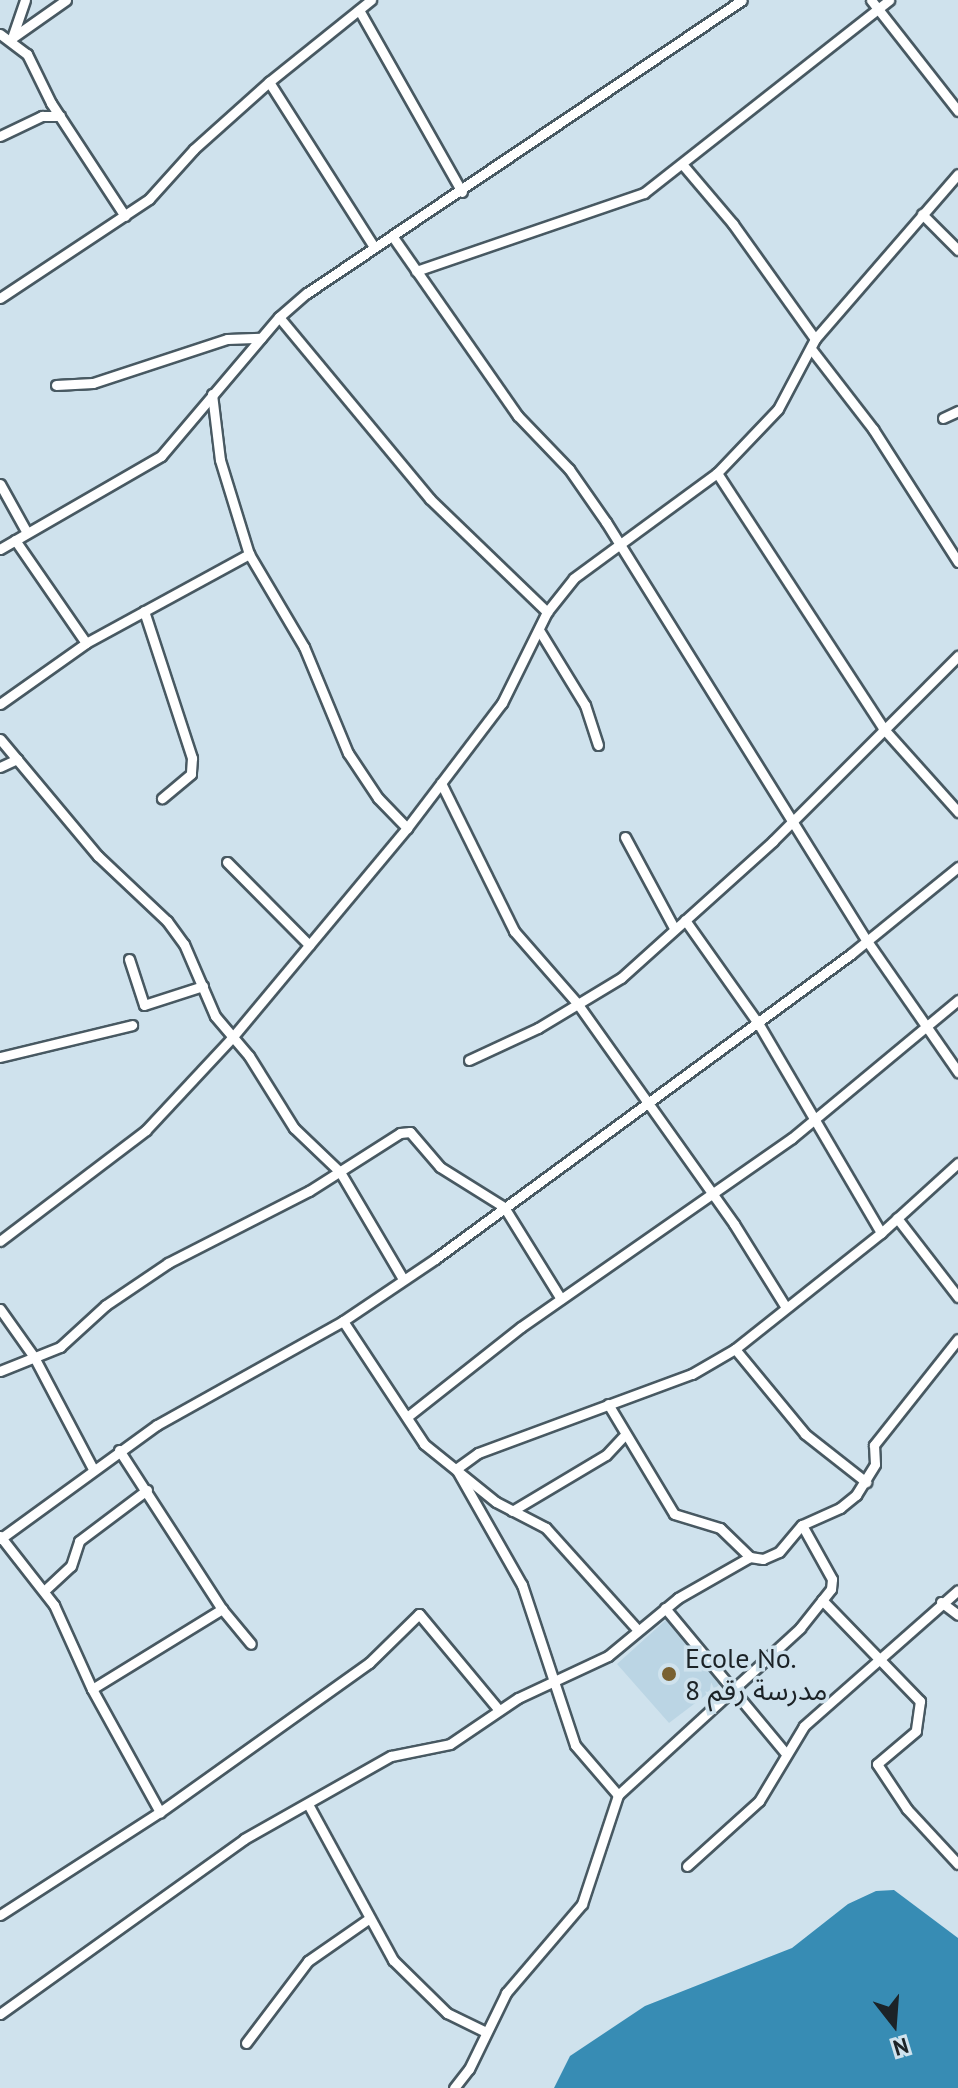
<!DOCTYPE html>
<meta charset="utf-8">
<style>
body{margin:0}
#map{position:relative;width:958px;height:2088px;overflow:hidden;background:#cfe2ed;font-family:"PT Sans","Noto Sans Arabic",sans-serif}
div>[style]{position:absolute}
.built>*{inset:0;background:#bbd5e4}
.water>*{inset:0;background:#378cb4}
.roads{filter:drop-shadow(2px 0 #485962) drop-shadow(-2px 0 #485962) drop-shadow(0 2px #485962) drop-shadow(0 -2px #485962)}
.minor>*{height:9px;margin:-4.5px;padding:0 4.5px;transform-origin:4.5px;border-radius:4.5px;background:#fff}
.dots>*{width:22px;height:22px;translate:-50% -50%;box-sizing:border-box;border:4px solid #cfe2ed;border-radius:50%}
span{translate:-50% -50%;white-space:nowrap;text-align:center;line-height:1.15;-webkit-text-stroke:7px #cfe2ed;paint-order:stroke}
.poi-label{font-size:28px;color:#1c2327}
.left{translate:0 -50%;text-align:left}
.north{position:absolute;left:854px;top:1984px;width:80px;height:80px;-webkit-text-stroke:6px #cfe2ed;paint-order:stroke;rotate:163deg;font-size:22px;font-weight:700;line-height:32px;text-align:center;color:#1c2327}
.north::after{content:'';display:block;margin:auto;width:28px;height:36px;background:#1c2327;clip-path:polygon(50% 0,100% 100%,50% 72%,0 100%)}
</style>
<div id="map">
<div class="built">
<div style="clip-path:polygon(668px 1618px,719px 1685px,669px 1723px,617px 1664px)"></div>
</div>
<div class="water">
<div style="clip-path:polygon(894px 1890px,958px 1938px,958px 2088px,554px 2088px,570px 2056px,645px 2006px,792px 1948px,848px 1904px,876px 1891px)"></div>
</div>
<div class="roads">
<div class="minor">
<div style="left:871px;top:0;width:141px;rotate:51.9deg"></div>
<div style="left:359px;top:10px;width:209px;rotate:60.5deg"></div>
<div style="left:0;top:34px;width:34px;rotate:37deg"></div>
<div style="left:27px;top:54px;width:55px;rotate:63.9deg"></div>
<div style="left:51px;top:103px;width:135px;rotate:56.8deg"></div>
<div style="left:12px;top:38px;width:66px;rotate:-35.1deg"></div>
<div style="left:12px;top:38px;width:40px;rotate:-71.1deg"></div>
<div style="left:269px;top:82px;width:196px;rotate:57.5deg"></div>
<div style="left:0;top:136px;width:47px;rotate:-25.5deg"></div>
<div style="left:42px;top:116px;width:18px"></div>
<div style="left:683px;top:165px;width:77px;rotate:49.7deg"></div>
<div style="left:733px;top:224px;width:141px;rotate:54.5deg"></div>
<div style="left:922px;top:214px;width:51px;rotate:45deg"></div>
<div style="left:393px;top:237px;width:218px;rotate:55.1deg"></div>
<div style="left:518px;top:416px;width:74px;rotate:46.1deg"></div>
<div style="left:569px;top:469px;width:65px;rotate:55.1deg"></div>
<div style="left:606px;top:522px;width:494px;rotate:58.1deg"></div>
<div style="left:867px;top:941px;width:160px;rotate:55.2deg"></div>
<div style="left:416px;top:271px;width:241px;rotate:-18.9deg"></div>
<div style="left:644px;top:193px;width:312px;rotate:-38.2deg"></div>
<div style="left:0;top:298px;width:179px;rotate:-33.6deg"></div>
<div style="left:149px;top:199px;width:67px;rotate:-48deg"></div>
<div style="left:194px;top:149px;width:101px;rotate:-41.8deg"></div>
<div style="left:269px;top:82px;width:131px;rotate:-38.8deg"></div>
<div style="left:279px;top:317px;width:236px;rotate:50.3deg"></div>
<div style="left:430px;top:499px;width:163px;rotate:44deg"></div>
<div style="left:812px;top:350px;width:100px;rotate:52.3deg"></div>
<div style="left:873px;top:429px;width:158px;rotate:57.4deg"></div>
<div style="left:56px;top:385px;width:37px;rotate:-3deg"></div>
<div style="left:93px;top:383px;width:141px;rotate:-18.2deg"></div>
<div style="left:227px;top:339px;width:34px;rotate:-2deg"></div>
<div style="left:212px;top:394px;width:66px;rotate:83.1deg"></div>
<div style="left:220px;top:460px;width:98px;rotate:72.9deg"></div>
<div style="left:249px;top:554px;width:108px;rotate:59.4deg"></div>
<div style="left:304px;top:647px;width:115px;rotate:67.5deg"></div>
<div style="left:348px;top:753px;width:54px;rotate:56.3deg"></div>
<div style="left:378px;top:798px;width:42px;rotate:46deg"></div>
<div style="left:943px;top:418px;width:17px;rotate:-25deg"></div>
<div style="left:717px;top:473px;width:304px;rotate:56.9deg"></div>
<div style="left:883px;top:728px;width:113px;rotate:48.2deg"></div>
<div style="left:0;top:484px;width:54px;rotate:61deg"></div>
<div style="left:15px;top:540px;width:125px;rotate:55.4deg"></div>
<div style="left:0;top:549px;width:186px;rotate:-30deg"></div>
<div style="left:161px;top:456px;width:182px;rotate:-49.7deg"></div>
<div style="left:279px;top:317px;width:37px;rotate:-41deg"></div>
<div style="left:307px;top:293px;width:524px;rotate:-33.96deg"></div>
<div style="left:144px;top:611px;width:155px;rotate:71.9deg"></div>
<div style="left:192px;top:758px;width:16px;rotate:94deg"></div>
<div style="left:191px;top:774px;width:38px;rotate:140deg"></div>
<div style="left:539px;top:630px;width:88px;rotate:58.5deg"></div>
<div style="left:585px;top:705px;width:42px;rotate:72deg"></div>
<div style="left:0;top:704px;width:105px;rotate:-35.3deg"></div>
<div style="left:86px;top:643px;width:186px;rotate:-28.6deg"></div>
<div style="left:0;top:739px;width:153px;rotate:50.1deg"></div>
<div style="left:98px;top:856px;width:95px;rotate:43.3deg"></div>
<div style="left:167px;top:921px;width:29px;rotate:54deg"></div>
<div style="left:184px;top:944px;width:78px;rotate:66.7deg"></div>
<div style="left:215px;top:1016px;width:52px;rotate:49.6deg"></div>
<div style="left:249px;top:1056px;width:85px;rotate:58deg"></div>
<div style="left:294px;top:1128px;width:64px;rotate:43.7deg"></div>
<div style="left:340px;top:1172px;width:124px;rotate:59.5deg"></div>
<div style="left:0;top:767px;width:19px;rotate:-25deg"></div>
<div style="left:441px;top:783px;width:165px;rotate:63.7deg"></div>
<div style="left:514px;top:931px;width:96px;rotate:48.8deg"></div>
<div style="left:577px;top:1003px;width:271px;rotate:54.6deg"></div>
<div style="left:734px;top:1224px;width:97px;rotate:58.1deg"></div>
<div style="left:625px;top:837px;width:103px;rotate:61.7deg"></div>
<div style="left:227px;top:862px;width:117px;rotate:45.3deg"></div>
<div style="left:685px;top:920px;width:126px;rotate:54.7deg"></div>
<div style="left:758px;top:1023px;width:243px;rotate:59.6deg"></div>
<div style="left:129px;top:959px;width:48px;rotate:71.9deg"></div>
<div style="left:144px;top:1005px;width:62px;rotate:-17.9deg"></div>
<div style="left:0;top:1057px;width:136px;rotate:-13.6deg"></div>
<div style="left:469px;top:1060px;width:76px;rotate:-24.9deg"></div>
<div style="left:538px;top:1028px;width:97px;rotate:-31.1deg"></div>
<div style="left:621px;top:978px;width:205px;rotate:-42deg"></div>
<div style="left:773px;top:841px;width:262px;rotate:-45deg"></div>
<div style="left:897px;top:1218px;width:100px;rotate:52.3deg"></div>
<div style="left:0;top:1241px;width:183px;rotate:-37.2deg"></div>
<div style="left:146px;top:1130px;width:125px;rotate:-47deg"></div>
<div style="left:231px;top:1039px;width:275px;rotate:-50.2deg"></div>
<div style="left:407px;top:828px;width:157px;rotate:-52.8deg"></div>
<div style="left:502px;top:703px;width:102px;rotate:-63.7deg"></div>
<div style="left:547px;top:612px;width:43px;rotate:-51.5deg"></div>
<div style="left:574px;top:578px;width:177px;rotate:-36.3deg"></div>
<div style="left:717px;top:473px;width:88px;rotate:-46.4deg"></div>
<div style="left:778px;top:409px;width:79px;rotate:-62.1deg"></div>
<div style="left:815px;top:339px;width:218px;rotate:-49.1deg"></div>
<div style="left:0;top:1309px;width:59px;rotate:54.7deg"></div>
<div style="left:34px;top:1357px;width:127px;rotate:62.2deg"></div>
<div style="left:343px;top:1321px;width:147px;rotate:56.6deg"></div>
<div style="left:424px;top:1444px;width:92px;rotate:38.9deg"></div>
<div style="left:496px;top:1502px;width:56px;rotate:27.5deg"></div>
<div style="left:546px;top:1528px;width:137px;rotate:48deg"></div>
<div style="left:735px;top:1349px;width:110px;rotate:50.5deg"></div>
<div style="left:805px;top:1434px;width:78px;rotate:38.2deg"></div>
<div style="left:0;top:1371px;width:65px;rotate:-21.8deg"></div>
<div style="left:60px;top:1347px;width:62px;rotate:-42.4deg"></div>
<div style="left:106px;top:1305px;width:75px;rotate:-34.1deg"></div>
<div style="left:168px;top:1263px;width:158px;rotate:-27.1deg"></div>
<div style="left:309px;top:1191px;width:108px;rotate:-32.5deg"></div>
<div style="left:400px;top:1133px;width:10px;rotate:-6deg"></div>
<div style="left:410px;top:1132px;width:46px;rotate:49.4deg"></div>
<div style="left:440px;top:1167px;width:75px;rotate:32deg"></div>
<div style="left:504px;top:1207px;width:108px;rotate:58.2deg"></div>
<div style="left:608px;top:1404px;width:128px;rotate:59deg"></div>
<div style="left:674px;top:1514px;width:48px;rotate:16.9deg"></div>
<div style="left:720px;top:1528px;width:42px;rotate:44deg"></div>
<div style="left:750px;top:1557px;width:13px;rotate:9deg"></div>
<div style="left:763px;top:1559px;width:17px;rotate:-24deg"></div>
<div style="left:779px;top:1552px;width:35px;rotate:-50deg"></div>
<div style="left:802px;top:1525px;width:42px;rotate:-24.1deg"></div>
<div style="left:840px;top:1508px;width:21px;rotate:-39deg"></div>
<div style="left:856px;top:1495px;width:36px;rotate:-58deg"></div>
<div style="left:875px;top:1464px;width:19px;rotate:-93deg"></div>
<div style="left:874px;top:1445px;width:135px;rotate:-51.6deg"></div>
<div style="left:407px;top:1417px;width:145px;rotate:-38.3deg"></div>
<div style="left:521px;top:1327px;width:330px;rotate:-34.9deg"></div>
<div style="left:792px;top:1138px;width:216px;rotate:-39.7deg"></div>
<div style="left:119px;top:1450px;width:189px;rotate:57.1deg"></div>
<div style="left:222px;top:1609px;width:45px;rotate:50.4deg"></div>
<div style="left:512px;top:1511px;width:109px;rotate:-30.8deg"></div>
<div style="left:606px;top:1455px;width:25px;rotate:-47deg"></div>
<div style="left:0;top:1536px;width:88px;rotate:52deg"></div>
<div style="left:54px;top:1605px;width:92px;rotate:65.7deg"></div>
<div style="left:92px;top:1689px;width:141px;rotate:61.1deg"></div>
<div style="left:0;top:1539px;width:194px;rotate:-36deg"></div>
<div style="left:157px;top:1425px;width:213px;rotate:-29.2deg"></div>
<div style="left:343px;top:1321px;width:111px;rotate:-34deg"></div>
<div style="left:435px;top:1259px;width:516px;rotate:-36.25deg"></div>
<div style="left:851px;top:954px;width:138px;rotate:-39.1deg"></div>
<div style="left:45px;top:1590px;width:35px;rotate:-43deg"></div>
<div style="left:71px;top:1566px;width:26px;rotate:-72deg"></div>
<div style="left:79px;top:1541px;width:85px;rotate:-36.9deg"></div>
<div style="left:822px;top:1600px;width:141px;rotate:45.9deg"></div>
<div style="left:920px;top:1701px;width:30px;rotate:98deg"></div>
<div style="left:916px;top:1731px;width:51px;rotate:139.8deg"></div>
<div style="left:877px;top:1764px;width:54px;rotate:56.3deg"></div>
<div style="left:907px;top:1809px;width:75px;rotate:47.2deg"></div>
<div style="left:941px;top:1602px;width:21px;rotate:37deg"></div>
<div style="left:665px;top:1608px;width:190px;rotate:50.3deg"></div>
<div style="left:92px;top:1689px;width:153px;rotate:-31.6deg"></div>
<div style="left:618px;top:1795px;width:66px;rotate:-130.7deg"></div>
<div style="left:575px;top:1745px;width:169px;rotate:-108.3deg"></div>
<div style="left:522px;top:1585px;width:133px;rotate:-119.6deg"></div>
<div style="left:456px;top:1469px;width:27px;rotate:-36deg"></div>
<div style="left:478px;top:1453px;width:228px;rotate:-20.3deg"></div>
<div style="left:692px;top:1374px;width:50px;rotate:-30.2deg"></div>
<div style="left:735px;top:1349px;width:186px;rotate:-38.5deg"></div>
<div style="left:881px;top:1233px;width:104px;rotate:-42.3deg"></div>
<div style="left:308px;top:1804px;width:178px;rotate:61.4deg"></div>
<div style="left:393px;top:1960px;width:76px;rotate:44.5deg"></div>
<div style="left:447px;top:2013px;width:43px;rotate:26deg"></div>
<div style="left:687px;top:1866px;width:97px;rotate:-42.1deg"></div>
<div style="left:759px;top:1801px;width:87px;rotate:-59deg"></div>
<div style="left:804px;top:1726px;width:205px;rotate:-41.4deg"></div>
<div style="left:0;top:1915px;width:190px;rotate:-32.8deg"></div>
<div style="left:160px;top:1812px;width:257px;rotate:-35.5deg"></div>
<div style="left:369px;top:1663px;width:70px;rotate:-44.4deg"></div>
<div style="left:419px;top:1614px;width:125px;rotate:50.2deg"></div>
<div style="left:0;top:2014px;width:300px;rotate:-35.6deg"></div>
<div style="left:244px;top:1839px;width:169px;rotate:-29.5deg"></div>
<div style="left:391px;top:1756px;width:60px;rotate:-11.5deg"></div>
<div style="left:450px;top:1744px;width:82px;rotate:-34.1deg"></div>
<div style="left:518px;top:1698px;width:99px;rotate:-25deg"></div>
<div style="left:608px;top:1656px;width:91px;rotate:-39.6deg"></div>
<div style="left:678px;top:1598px;width:83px;rotate:-29.7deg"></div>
<div style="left:246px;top:2043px;width:103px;rotate:-52.9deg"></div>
<div style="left:308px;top:1961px;width:72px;rotate:-34.8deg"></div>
<div style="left:454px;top:2088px;width:24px;rotate:-52deg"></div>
<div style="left:469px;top:2069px;width:85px;rotate:-64deg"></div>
<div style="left:506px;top:1993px;width:117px;rotate:-49.5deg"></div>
<div style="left:582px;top:1904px;width:115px;rotate:-71.7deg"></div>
<div style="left:618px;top:1795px;width:247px;rotate:-42.5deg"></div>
<div style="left:800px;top:1628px;width:50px;rotate:-51.5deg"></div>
<div style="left:831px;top:1589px;width:10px;rotate:-84deg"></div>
<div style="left:832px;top:1579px;width:62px;rotate:-119.1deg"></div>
</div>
</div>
<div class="dots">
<div style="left:669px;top:1674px;background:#796132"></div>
</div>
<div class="poi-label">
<span class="left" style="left:685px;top:1674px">Ecole No.<br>8 مدرسة رقم</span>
</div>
<div class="north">N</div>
</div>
